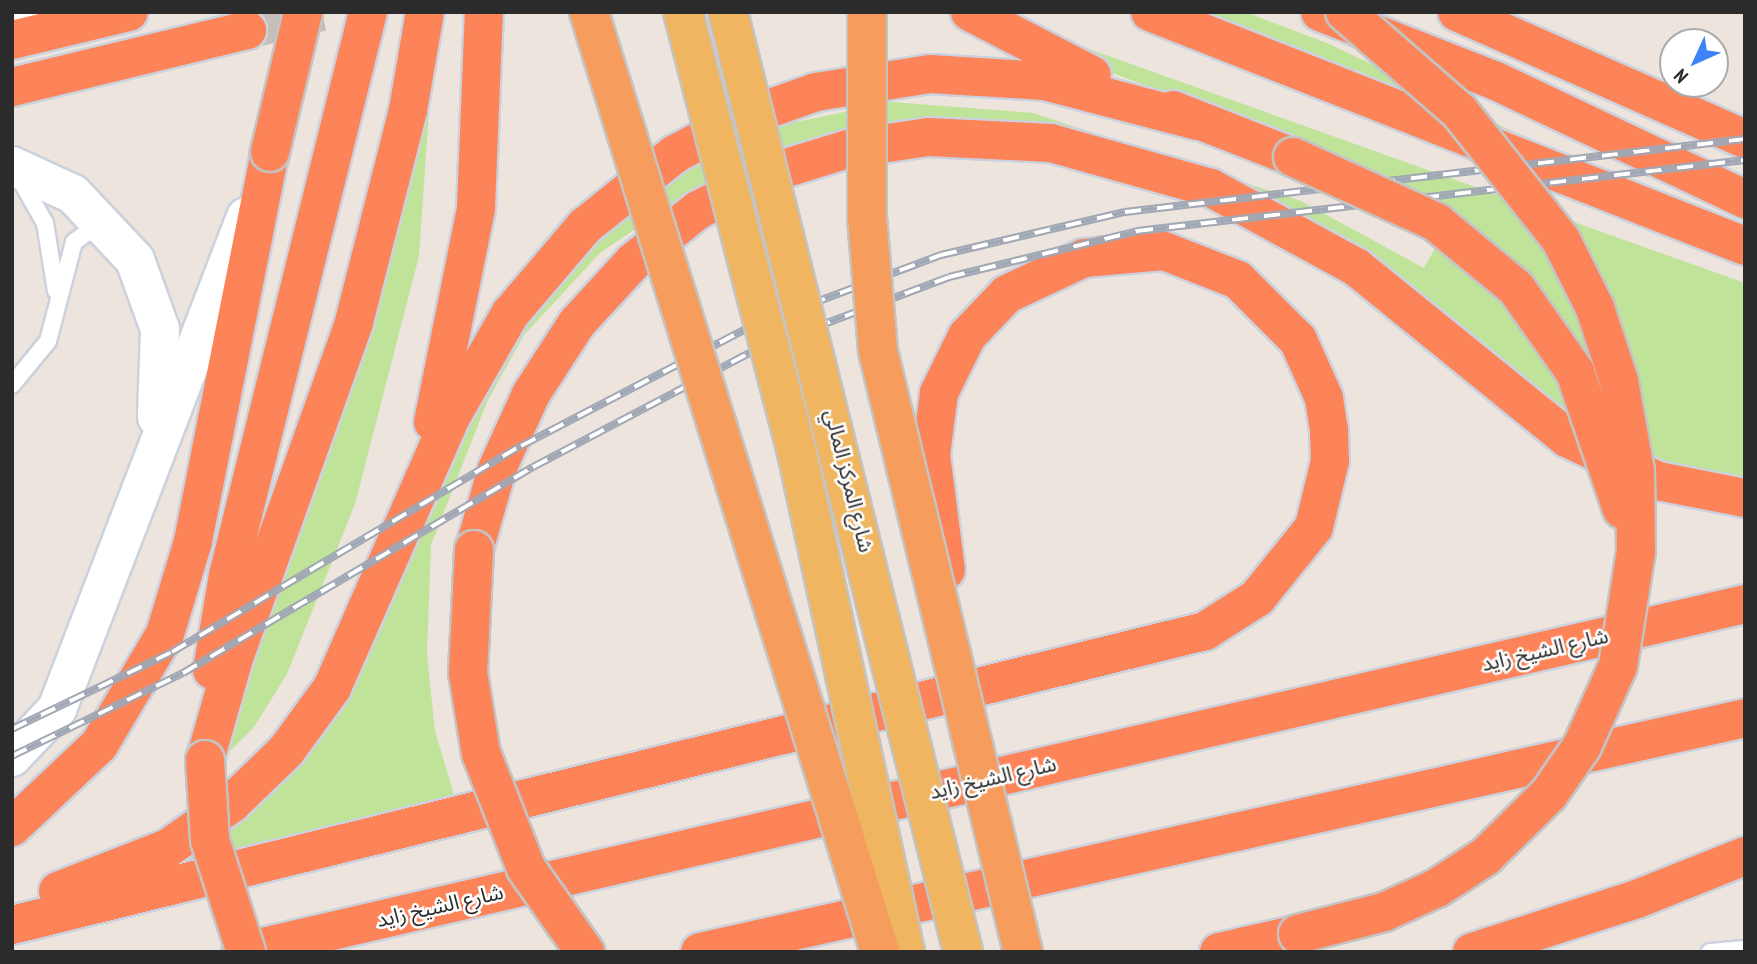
<!DOCTYPE html>
<meta charset="utf-8">
<style>
body{margin:0}
#map{position:relative;width:1757px;height:964px;overflow:hidden;background:#ede4dd;font-family:"PT Sans Narrow","Noto Sans Arabic",sans-serif}
div>[style]{position:absolute}
.green>*{inset:0;background:#c0e39a}
.motorway-tunnel>*{height:38px;margin-top:-19px;transform-origin:0;background:repeating-linear-gradient(90deg,#c6bfb9 0 38px,transparent 0 57px)}
.roads{filter:drop-shadow(2px 0 #ccd2dd) drop-shadow(-2px 0 #ccd2dd) drop-shadow(0 2px #ccd2dd) drop-shadow(0 -2px #ccd2dd)}
.service>*{height:16px;margin:-8px;padding:0 8px;transform-origin:8px;border-radius:8px;background:#fff}
.tertiary>*{height:38px;margin:-19px;padding:0 19px;transform-origin:19px;border-radius:19px;background:#fff}
.motorway>*{height:38px;margin:-19px;padding:0 19px;transform-origin:19px;border-radius:19px;background:#fd8358}
.rail>*{height:8px;margin-top:-4px;transform-origin:0;background:repeating-linear-gradient(90deg,#fff 0 16px,#a0a7b5 0 32px);box-sizing:border-box;border-block:2px solid #a0a7b5}
.bridges{filter:drop-shadow(2px 0 #c4c4c4) drop-shadow(-2px 0 #c4c4c4) drop-shadow(0 2px #c4c4c4) drop-shadow(0 -2px #c4c4c4)}
.primary-bridge>*{height:38px;margin:-19px;padding:0 19px;transform-origin:19px;border-radius:19px;background:#f0b560}
.trunk-bridge>*{height:38px;margin:-19px;padding:0 19px;transform-origin:19px;border-radius:19px;background:#f69c5c}
.motorway-bridge>*{height:38px;margin:-19px;padding:0 19px;transform-origin:19px;border-radius:19px;background:#fd8358}
span{translate:-50% -50%;white-space:nowrap;text-align:center;line-height:1.15;-webkit-text-stroke:5px #fff;paint-order:stroke}
.street-label{font-size:21px;color:#2b2b2b}
.frame{position:absolute;inset:0;border:14px solid #2b2b2b;pointer-events:none}
.north{position:absolute;left:1659px;top:28px;width:70px;height:70px;box-sizing:border-box;background:#fff;border:2px solid #aaa;border-radius:50%;rotate:225deg;font-size:19px;font-weight:700;line-height:28px;text-align:center;color:#2b2b2b}
.north::after{content:'';display:block;margin:auto;width:24px;height:32px;background:#3f81f8;clip-path:polygon(50% 0,100% 100%,50% 72%,0 100%)}
</style>
<div id="map">
<div class="green">
<div style="clip-path:polygon(1169px 12px,1245px 12px,1327px 43px,1628px 186px)"></div>
<div style="clip-path:polygon(1027px 27px,1745px 283px,1745px 480px,1653px 464px,1453px 352px,1250px 216px,1064px 141px,773px 153px,679px 200px,601px 252px,524px 335px,487px 402px,431px 545px,427px 655px,435px 731px,456px 801px,163px 874px,265px 796px,461px 394px,615px 209px,759px 130px,892px 102px,1033px 113px,1301px 201px,1424px 268px,1456px 211px,1319px 150px,1088px 64px)"></div>
<div style="clip-path:polygon(434px 38px,419px 256px,355px 504px,287px 674px,254px 727px,227px 754px,239px 671px)"></div>
</div>
<div class="motorway-tunnel">
<div style="left:247px;top:30px;width:77px;rotate:-13.5deg"></div>
</div>
<div class="roads">
<div class="service">
<div style="left:21px;top:181px;width:48px;rotate:60.3deg"></div>
<div style="left:45px;top:223px;width:69px;rotate:80.8deg"></div>
<div style="left:12px;top:385px;width:57px;rotate:-50.7deg"></div>
<div style="left:48px;top:341px;width:102px;rotate:-75.3deg"></div>
<div style="left:74px;top:242px;width:34px;rotate:-36deg"></div>
<div style="left:1710px;top:952px;width:35px;rotate:-5deg"></div>
</div>
<div class="tertiary">
<div style="left:12px;top:18px;width:58px;rotate:2deg"></div>
<div style="left:12px;top:166px;width:67px;rotate:24.7deg"></div>
<div style="left:73px;top:194px;width:91px;rotate:46.8deg"></div>
<div style="left:135px;top:260px;width:73px;rotate:70.1deg"></div>
<div style="left:160px;top:329px;width:88px;rotate:92deg"></div>
<div style="left:12px;top:757px;width:66px;rotate:-46.8deg"></div>
<div style="left:57px;top:709px;width:527px;rotate:-68.99deg"></div>
</div>
<div class="motorway">
<div style="left:970px;top:12px;width:137px;rotate:27.3deg"></div>
<div style="left:1150px;top:12px;width:639px;rotate:21.47deg"></div>
<div style="left:1320px;top:12px;width:189px;rotate:21.4deg"></div>
<div style="left:1496px;top:81px;width:276px;rotate:25.4deg"></div>
<div style="left:1457px;top:12px;width:315px;rotate:23.8deg"></div>
<div style="left:12px;top:40px;width:120px;rotate:-13.5deg"></div>
<div style="left:12px;top:87px;width:242px;rotate:-13.6deg"></div>
<div style="left:1173px;top:110px;width:129px;rotate:21.4deg"></div>
<div style="left:433px;top:422px;width:218px;rotate:-78.6deg"></div>
<div style="left:476px;top:208px;width:196px;rotate:-87.7deg"></div>
<div style="left:474px;top:550px;width:84px;rotate:-74.1deg"></div>
<div style="left:497px;top:469px;width:82px;rotate:-65.6deg"></div>
<div style="left:531px;top:394px;width:85px;rotate:-57.1deg"></div>
<div style="left:577px;top:323px;width:84px;rotate:-47.4deg"></div>
<div style="left:634px;top:261px;width:82px;rotate:-38.6deg"></div>
<div style="left:698px;top:210px;width:81px;rotate:-27.2deg"></div>
<div style="left:770px;top:173px;width:82px;rotate:-17.1deg"></div>
<div style="left:848px;top:149px;width:81px;rotate:-8.5deg"></div>
<div style="left:928px;top:137px;width:123px;rotate:2.8deg"></div>
<div style="left:1051px;top:143px;width:166px;rotate:15.7deg"></div>
<div style="left:1211px;top:188px;width:165px;rotate:28.6deg"></div>
<div style="left:1356px;top:267px;width:272px;rotate:39deg"></div>
<div style="left:1567px;top:438px;width:101px;rotate:25.3deg"></div>
<div style="left:1658px;top:481px;width:89px;rotate:11.1deg"></div>
<div style="left:212px;top:670px;width:96px;rotate:-80.4deg"></div>
<div style="left:228px;top:575px;width:580px;rotate:-76.04deg"></div>
<div style="left:205px;top:760px;width:106px;rotate:-74.1deg"></div>
<div style="left:234px;top:658px;width:357px;rotate:-70.3deg"></div>
<div style="left:354px;top:322px;width:219px;rotate:-75.7deg"></div>
<div style="left:408px;top:110px;width:99px;rotate:-80.2deg"></div>
<div style="left:12px;top:827px;width:120px;rotate:-43.3deg"></div>
<div style="left:99px;top:745px;width:129px;rotate:-59.3deg"></div>
<div style="left:165px;top:634px;width:97px;rotate:-73.2deg"></div>
<div style="left:193px;top:541px;width:397px;rotate:-78.8deg"></div>
<div style="left:58px;top:891px;width:118px;rotate:-21.4deg"></div>
<div style="left:168px;top:848px;width:77px;rotate:-34.9deg"></div>
<div style="left:231px;top:804px;width:76px;rotate:-43.9deg"></div>
<div style="left:286px;top:751px;width:78px;rotate:-53.9deg"></div>
<div style="left:332px;top:688px;width:296px;rotate:-66.3deg"></div>
<div style="left:451px;top:417px;width:119px;rotate:-60.2deg"></div>
<div style="left:510px;top:314px;width:116px;rotate:-49.6deg"></div>
<div style="left:585px;top:226px;width:115px;rotate:-38.7deg"></div>
<div style="left:675px;top:154px;width:77px;rotate:-27.9deg"></div>
<div style="left:743px;top:118px;width:77px;rotate:-19.6deg"></div>
<div style="left:816px;top:92px;width:115px;rotate:-9deg"></div>
<div style="left:930px;top:74px;width:115px;rotate:3.5deg"></div>
<div style="left:1045px;top:81px;width:157px;rotate:14.7deg"></div>
<div style="left:12px;top:925px;width:1229px;rotate:-13.84deg"></div>
<div style="left:1205px;top:631px;width:62px;rotate:-32.4deg"></div>
<div style="left:1257px;top:598px;width:91px;rotate:-51.2deg"></div>
<div style="left:1314px;top:527px;width:68px;rotate:-76.4deg"></div>
<div style="left:1330px;top:461px;width:31px;rotate:-92deg"></div>
<div style="left:1329px;top:430px;width:32px;rotate:-99deg"></div>
<div style="left:1324px;top:398px;width:64px;rotate:-114.1deg"></div>
<div style="left:1298px;top:340px;width:85px;rotate:-135deg"></div>
<div style="left:1238px;top:280px;width:79px;rotate:-158.6deg"></div>
<div style="left:1164px;top:251px;width:80px;rotate:175deg"></div>
<div style="left:1084px;top:258px;width:85px;rotate:154.9deg"></div>
<div style="left:1007px;top:294px;width:58px;rotate:133.6deg"></div>
<div style="left:967px;top:336px;width:64px;rotate:116.2deg"></div>
<div style="left:939px;top:393px;width:63px;rotate:97.4deg"></div>
<div style="left:931px;top:455px;width:116px;rotate:82.6deg"></div>
<div style="left:241px;top:952px;width:1544px;rotate:-13.03deg"></div>
<div style="left:700px;top:952px;width:1071px;rotate:-12.62deg"></div>
<div style="left:1219px;top:952px;width:81px;rotate:-12.8deg"></div>
<div style="left:1472px;top:952px;width:173px;rotate:-17.8deg"></div>
<div style="left:1637px;top:899px;width:116px;rotate:-21.7deg"></div>
</div>
</div>
<div class="rail">
<div style="left:12px;top:729px;width:178px;rotate:-25.7deg"></div>
<div style="left:172px;top:652px;width:405px;rotate:-30.6deg"></div>
<div style="left:521px;top:446px;width:258px;rotate:-27.5deg"></div>
<div style="left:750px;top:327px;width:204px;rotate:-20.7deg"></div>
<div style="left:941px;top:255px;width:189px;rotate:-13.2deg"></div>
<div style="left:1125px;top:212px;width:624px;rotate:-6.72deg"></div>
<div style="left:12px;top:756px;width:190px;rotate:-25.9deg"></div>
<div style="left:183px;top:673px;width:406px;rotate:-30.5deg"></div>
<div style="left:533px;top:467px;width:251px;rotate:-27.8deg"></div>
<div style="left:755px;top:350px;width:207px;rotate:-20.6deg"></div>
<div style="left:949px;top:277px;width:194px;rotate:-13.7deg"></div>
<div style="left:1137px;top:231px;width:612px;rotate:-6.66deg"></div>
</div>
<div class="bridges">
<div class="primary-bridge">
<div style="left:683px;top:12px;width:450px;rotate:75.5deg"></div>
<div style="left:796px;top:448px;width:516px;rotate:77.8deg"></div>
<div style="left:728px;top:12px;width:969px;rotate:75.96deg"></div>
</div>
<div class="trunk-bridge">
<div style="left:589px;top:12px;width:984px;rotate:72.8deg"></div>
<div style="left:867px;top:12px;width:205px;rotate:90deg"></div>
<div style="left:867px;top:217px;width:134px;rotate:85.3deg"></div>
<div style="left:878px;top:351px;width:618px;rotate:76.44deg"></div>
</div>
<div class="motorway-bridge">
<div style="left:270px;top:152px;width:144px;rotate:-76.7deg"></div>
<div style="left:1293px;top:157px;width:157px;rotate:24.4deg"></div>
<div style="left:1436px;top:222px;width:104px;rotate:39.5deg"></div>
<div style="left:1516px;top:288px;width:103px;rotate:54.9deg"></div>
<div style="left:1575px;top:372px;width:145px;rotate:71.1deg"></div>
<div style="left:474px;top:550px;width:123px;rotate:92.8deg"></div>
<div style="left:468px;top:673px;width:81px;rotate:80.8deg"></div>
<div style="left:481px;top:753px;width:123px;rotate:68.6deg"></div>
<div style="left:526px;top:868px;width:103px;rotate:54.9deg"></div>
<div style="left:205px;top:760px;width:80px;rotate:86.4deg"></div>
<div style="left:210px;top:840px;width:118px;rotate:72.2deg"></div>
<div style="left:1298px;top:934px;width:89px;rotate:-14.3deg"></div>
<div style="left:1384px;top:912px;width:58px;rotate:-24.4deg"></div>
<div style="left:1437px;top:888px;width:59px;rotate:-33.1deg"></div>
<div style="left:1486px;top:856px;width:88px;rotate:-44.5deg"></div>
<div style="left:1549px;top:794px;width:58px;rotate:-55.5deg"></div>
<div style="left:1582px;top:746px;width:88px;rotate:-65.8deg"></div>
<div style="left:1618px;top:666px;width:116px;rotate:-81.1deg"></div>
<div style="left:1636px;top:551px;width:80px;rotate:-90.7deg"></div>
<div style="left:1635px;top:471px;width:91px;rotate:-100.1deg"></div>
<div style="left:1619px;top:381px;width:77px;rotate:-108.2deg"></div>
<div style="left:1595px;top:308px;width:76px;rotate:-116.6deg"></div>
<div style="left:1561px;top:240px;width:164px;rotate:-128.3deg"></div>
<div style="left:1459px;top:111px;width:151px;rotate:-139deg"></div>
</div>
</div>
<div class="street-label">
<span style="left:849px;top:481px;rotate:76deg">شارع المركز المالي</span>
<span style="left:1545px;top:650px;rotate:-13deg">شارع الشيخ زايد</span>
<span style="left:993px;top:778px;rotate:-13deg">شارع الشيخ زايد</span>
<span style="left:440px;top:906px;rotate:-13deg">شارع الشيخ زايد</span>
</div>
<div class="frame"></div>
<div class="north">N</div>
</div>
